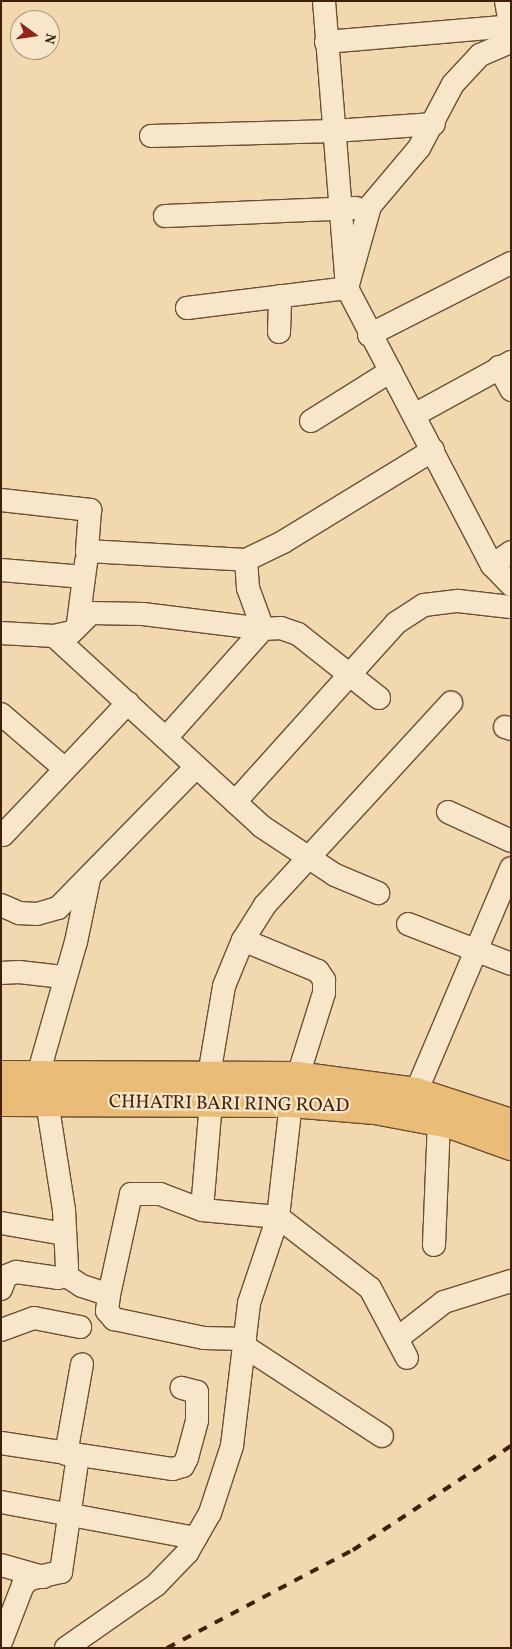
<!DOCTYPE html>
<style>
body{margin:0}
#map{position:relative;width:512px;height:1649px;overflow:hidden;background:#f2d8ae;font-family:Vollkorn,serif}
div>[style]{position:absolute}
.roads{filter:drop-shadow(1px 0 #6c4f32) drop-shadow(-1px 0 #6c4f32) drop-shadow(0 1px #6c4f32) drop-shadow(0 -1px #6c4f32)}
.minor>*{height:22px;margin:-11px;padding:0 11px;transform-origin:11px;border-radius:11px;background:#f7e6ca}
.major>*{height:28px;margin:-14px;padding:0 14px;transform-origin:14px;border-radius:14px;background:#e9bc77}
.rail>*{height:4px;margin-top:-2px;transform-origin:0;background:repeating-linear-gradient(90deg,#402108 0 9px,transparent 0 18px)}
span{translate:-50% -50%;white-space:nowrap;text-align:center;line-height:1.15;-webkit-text-stroke:4.5px #f7e6ca;paint-order:stroke}
.street-label{font-size:19px;color:#402108}
.frame{position:absolute;inset:0;border:2px solid #402108;pointer-events:none}
.north{position:absolute;left:10px;top:10px;width:50px;height:50px;box-sizing:border-box;background:#f7e6ca;border:1px solid #ae977c;border-radius:50%;rotate:104deg;font-size:14px;font-weight:700;line-height:20px;text-align:center;color:#402108}
.north::after{content:'';display:block;margin:auto;width:18px;height:22px;background:#8f2418;clip-path:polygon(50% 0,100% 100%,50% 72%,0 100%)}
</style>
<div id="map">
<div class="roads">
<div class="minor">
<div style="left:324px;top:1px;width:288px;rotate:85.4deg"></div>
<div style="left:347px;top:288px;width:313px;rotate:62.4deg"></div>
<div style="left:492px;top:565px;width:28px;rotate:46deg"></div>
<div style="left:506px;top:1px;width:27px;rotate:80deg"></div>
<div style="left:326px;top:42px;width:186px;rotate:-4.9deg"></div>
<div style="left:151px;top:136px;width:183px;rotate:-1.6deg"></div>
<div style="left:334px;top:131px;width:100px;rotate:-4deg"></div>
<div style="left:165px;top:216px;width:191px;rotate:-2.4deg"></div>
<div style="left:187px;top:308px;width:161px;rotate:-7.1deg"></div>
<div style="left:347px;top:288px;width:85px;rotate:-74.3deg"></div>
<div style="left:370px;top:206px;width:76px;rotate:-49.8deg"></div>
<div style="left:419px;top:148px;width:72px;rotate:-62deg"></div>
<div style="left:453px;top:84px;width:40px;rotate:-47deg"></div>
<div style="left:480px;top:55px;width:34px;rotate:-23deg"></div>
<div style="left:279px;top:332px;width:36px;rotate:-88deg"></div>
<div style="left:369px;top:335px;width:159px;rotate:-26.9deg"></div>
<div style="left:499px;top:367px;width:26px;rotate:62deg"></div>
<div style="left:416px;top:414px;width:108px;rotate:-28.7deg"></div>
<div style="left:311px;top:421px;width:94px;rotate:-32deg"></div>
<div style="left:1px;top:500px;width:90px;rotate:6.4deg"></div>
<div style="left:90px;top:510px;width:41px;rotate:94.2deg"></div>
<div style="left:87px;top:551px;width:159px;rotate:3.2deg"></div>
<div style="left:492px;top:565px;width:23px;rotate:-34deg"></div>
<div style="left:1px;top:570px;width:83px;rotate:4.8deg"></div>
<div style="left:78px;top:623px;width:62px;rotate:-82.5deg"></div>
<div style="left:1px;top:633px;width:53px;rotate:3.2deg"></div>
<div style="left:54px;top:636px;width:18px;rotate:-13deg"></div>
<div style="left:72px;top:632px;width:27px;rotate:-45deg"></div>
<div style="left:91px;top:613px;width:52px;rotate:1.1deg"></div>
<div style="left:143px;top:614px;width:121px;rotate:7.1deg"></div>
<div style="left:54px;top:636px;width:281px;rotate:42.5deg"></div>
<div style="left:261px;top:826px;width:89px;rotate:33.5deg"></div>
<div style="left:335px;top:875px;width:47px;rotate:22.7deg"></div>
<div style="left:379px;top:698px;width:103px;rotate:-141.7deg"></div>
<div style="left:298px;top:634px;width:18px;rotate:-161deg"></div>
<div style="left:281px;top:628px;width:18px;rotate:177deg"></div>
<div style="left:263px;top:629px;width:44px;rotate:-110.1deg"></div>
<div style="left:248px;top:588px;width:28px;rotate:-94deg"></div>
<div style="left:246px;top:560px;width:41px;rotate:-25.9deg"></div>
<div style="left:283px;top:542px;width:176px;rotate:-31.5deg"></div>
<div style="left:1px;top:714px;width:84px;rotate:40.7deg"></div>
<div style="left:505px;top:727px;width:6px;rotate:18deg"></div>
<div style="left:166px;top:738px;width:146px;rotate:-48.3deg"></div>
<div style="left:235px;top:802px;width:241px;rotate:-48deg"></div>
<div style="left:396px;top:623px;width:33px;rotate:-33deg"></div>
<div style="left:424px;top:605px;width:34px;rotate:-7deg"></div>
<div style="left:458px;top:601px;width:53px;rotate:6.5deg"></div>
<div style="left:448px;top:812px;width:69px;rotate:24.7deg"></div>
<div style="left:3px;top:835px;width:182px;rotate:-46.6deg"></div>
<div style="left:1px;top:905px;width:20px;rotate:24deg"></div>
<div style="left:19px;top:913px;width:18px;rotate:3deg"></div>
<div style="left:37px;top:914px;width:22px;rotate:-16deg"></div>
<div style="left:58px;top:908px;width:197px;rotate:-45.6deg"></div>
<div style="left:408px;top:924px;width:110px;rotate:21.2deg"></div>
<div style="left:243px;top:940px;width:81px;rotate:22.5deg"></div>
<div style="left:318px;top:971px;width:11px;rotate:56deg"></div>
<div style="left:324px;top:980px;width:13px;rotate:90deg"></div>
<div style="left:324px;top:993px;width:87px;rotate:107.4deg"></div>
<div style="left:1px;top:973px;width:18px;rotate:-3deg"></div>
<div style="left:19px;top:972px;width:44px;rotate:6.5deg"></div>
<div style="left:38px;top:1075px;width:138px;rotate:-74.1deg"></div>
<div style="left:76px;top:942px;width:64px;rotate:-78.3deg"></div>
<div style="left:209px;top:1075px;width:90px;rotate:-80.4deg"></div>
<div style="left:224px;top:986px;width:50px;rotate:-67.6deg"></div>
<div style="left:243px;top:940px;width:41px;rotate:-57.8deg"></div>
<div style="left:265px;top:905px;width:275px;rotate:-47.4deg"></div>
<div style="left:416px;top:1092px;width:243px;rotate:-67deg"></div>
<div style="left:211px;top:1102px;width:108px;rotate:94.8deg"></div>
<div style="left:202px;top:1210px;width:76px;rotate:5.3deg"></div>
<div style="left:278px;top:1217px;width:116px;rotate:37.7deg"></div>
<div style="left:370px;top:1288px;width:79px;rotate:62.1deg"></div>
<div style="left:1px;top:1223px;width:65px;rotate:9.8deg"></div>
<div style="left:434px;top:1245px;width:124px;rotate:-87.7deg"></div>
<div style="left:65px;top:1275px;width:20px;rotate:33deg"></div>
<div style="left:82px;top:1286px;width:28px;rotate:18deg"></div>
<div style="left:109px;top:1295px;width:16px;rotate:97deg"></div>
<div style="left:107px;top:1311px;width:11px;rotate:49deg"></div>
<div style="left:114px;top:1319px;width:92px;rotate:11.9deg"></div>
<div style="left:204px;top:1338px;width:41px;rotate:1.4deg"></div>
<div style="left:1px;top:1289px;width:14px;rotate:-69deg"></div>
<div style="left:6px;top:1276px;width:11px;rotate:-22deg"></div>
<div style="left:16px;top:1272px;width:42px;rotate:8.1deg"></div>
<div style="left:58px;top:1278px;width:8px;rotate:-23deg"></div>
<div style="left:65px;top:1275px;width:8px;rotate:-76deg"></div>
<div style="left:67px;top:1267px;width:57px;rotate:-93deg"></div>
<div style="left:64px;top:1210px;width:109px;rotate:-98.9deg"></div>
<div style="left:109px;top:1295px;width:103px;rotate:-77.7deg"></div>
<div style="left:131px;top:1194px;width:29px"></div>
<div style="left:160px;top:1194px;width:45px;rotate:20.9deg"></div>
<div style="left:1px;top:1330px;width:35px;rotate:-20deg"></div>
<div style="left:34px;top:1318px;width:47px;rotate:11.1deg"></div>
<div style="left:398px;top:1338px;width:58px;rotate:-38deg"></div>
<div style="left:444px;top:1302px;width:70px;rotate:-17.4deg"></div>
<div style="left:247px;top:1348px;width:161px;rotate:33.1deg"></div>
<div style="left:1px;top:1443px;width:174px;rotate:8.6deg"></div>
<div style="left:173px;top:1469px;width:10px;rotate:-17deg"></div>
<div style="left:183px;top:1466px;width:9px;rotate:-63deg"></div>
<div style="left:187px;top:1458px;width:39px;rotate:-75deg"></div>
<div style="left:197px;top:1420px;width:28px;rotate:-90deg"></div>
<div style="left:197px;top:1392px;width:16px;rotate:-165deg"></div>
<div style="left:66px;top:1454px;width:91px;rotate:-79.9deg"></div>
<div style="left:1px;top:1502px;width:198px;rotate:10.5deg"></div>
<div style="left:1px;top:1565px;width:44px;rotate:15.9deg"></div>
<div style="left:1px;top:1642px;width:61px;rotate:-68.9deg"></div>
<div style="left:23px;top:1585px;width:9px;rotate:-41deg"></div>
<div style="left:30px;top:1579px;width:32px;rotate:-13deg"></div>
<div style="left:61px;top:1572px;width:118px;rotate:-81.7deg"></div>
<div style="left:66px;top:1648px;width:110px;rotate:-35deg"></div>
<div style="left:156px;top:1585px;width:45px;rotate:-45.9deg"></div>
<div style="left:187px;top:1553px;width:46px;rotate:-60.1deg"></div>
<div style="left:210px;top:1513px;width:71px;rotate:-71.8deg"></div>
<div style="left:232px;top:1446px;width:144px;rotate:-83.2deg"></div>
<div style="left:249px;top:1303px;width:91px;rotate:-71.4deg"></div>
<div style="left:278px;top:1217px;width:115px;rotate:-83.5deg"></div>
</div>
<div class="major">
<div style="left:1px;top:1075px;width:297px;rotate:0.2deg"></div>
<div style="left:298px;top:1076px;width:119px;rotate:7.7deg"></div>
<div style="left:416px;top:1092px;width:100px;rotate:18.1deg"></div>
<div style="left:1px;top:1102px;width:290px;rotate:0.2deg"></div>
<div style="left:291px;top:1103px;width:84px;rotate:4.8deg"></div>
<div style="left:375px;top:1110px;width:76px;rotate:10.6deg"></div>
<div style="left:450px;top:1124px;width:65px;rotate:19.8deg"></div>
</div>
</div>
<div class="rail">
<div style="left:167px;top:1648px;width:210px;rotate:-27.8deg"></div>
<div style="left:353px;top:1550px;width:189px;rotate:-33.4deg"></div>
</div>
<div class="street-label">
<span style="left:229px;top:1105px;rotate:1deg">CHHATRI BARI RING ROAD</span>
</div>
<div class="frame"></div>
<div class="north">N</div>
</div>
